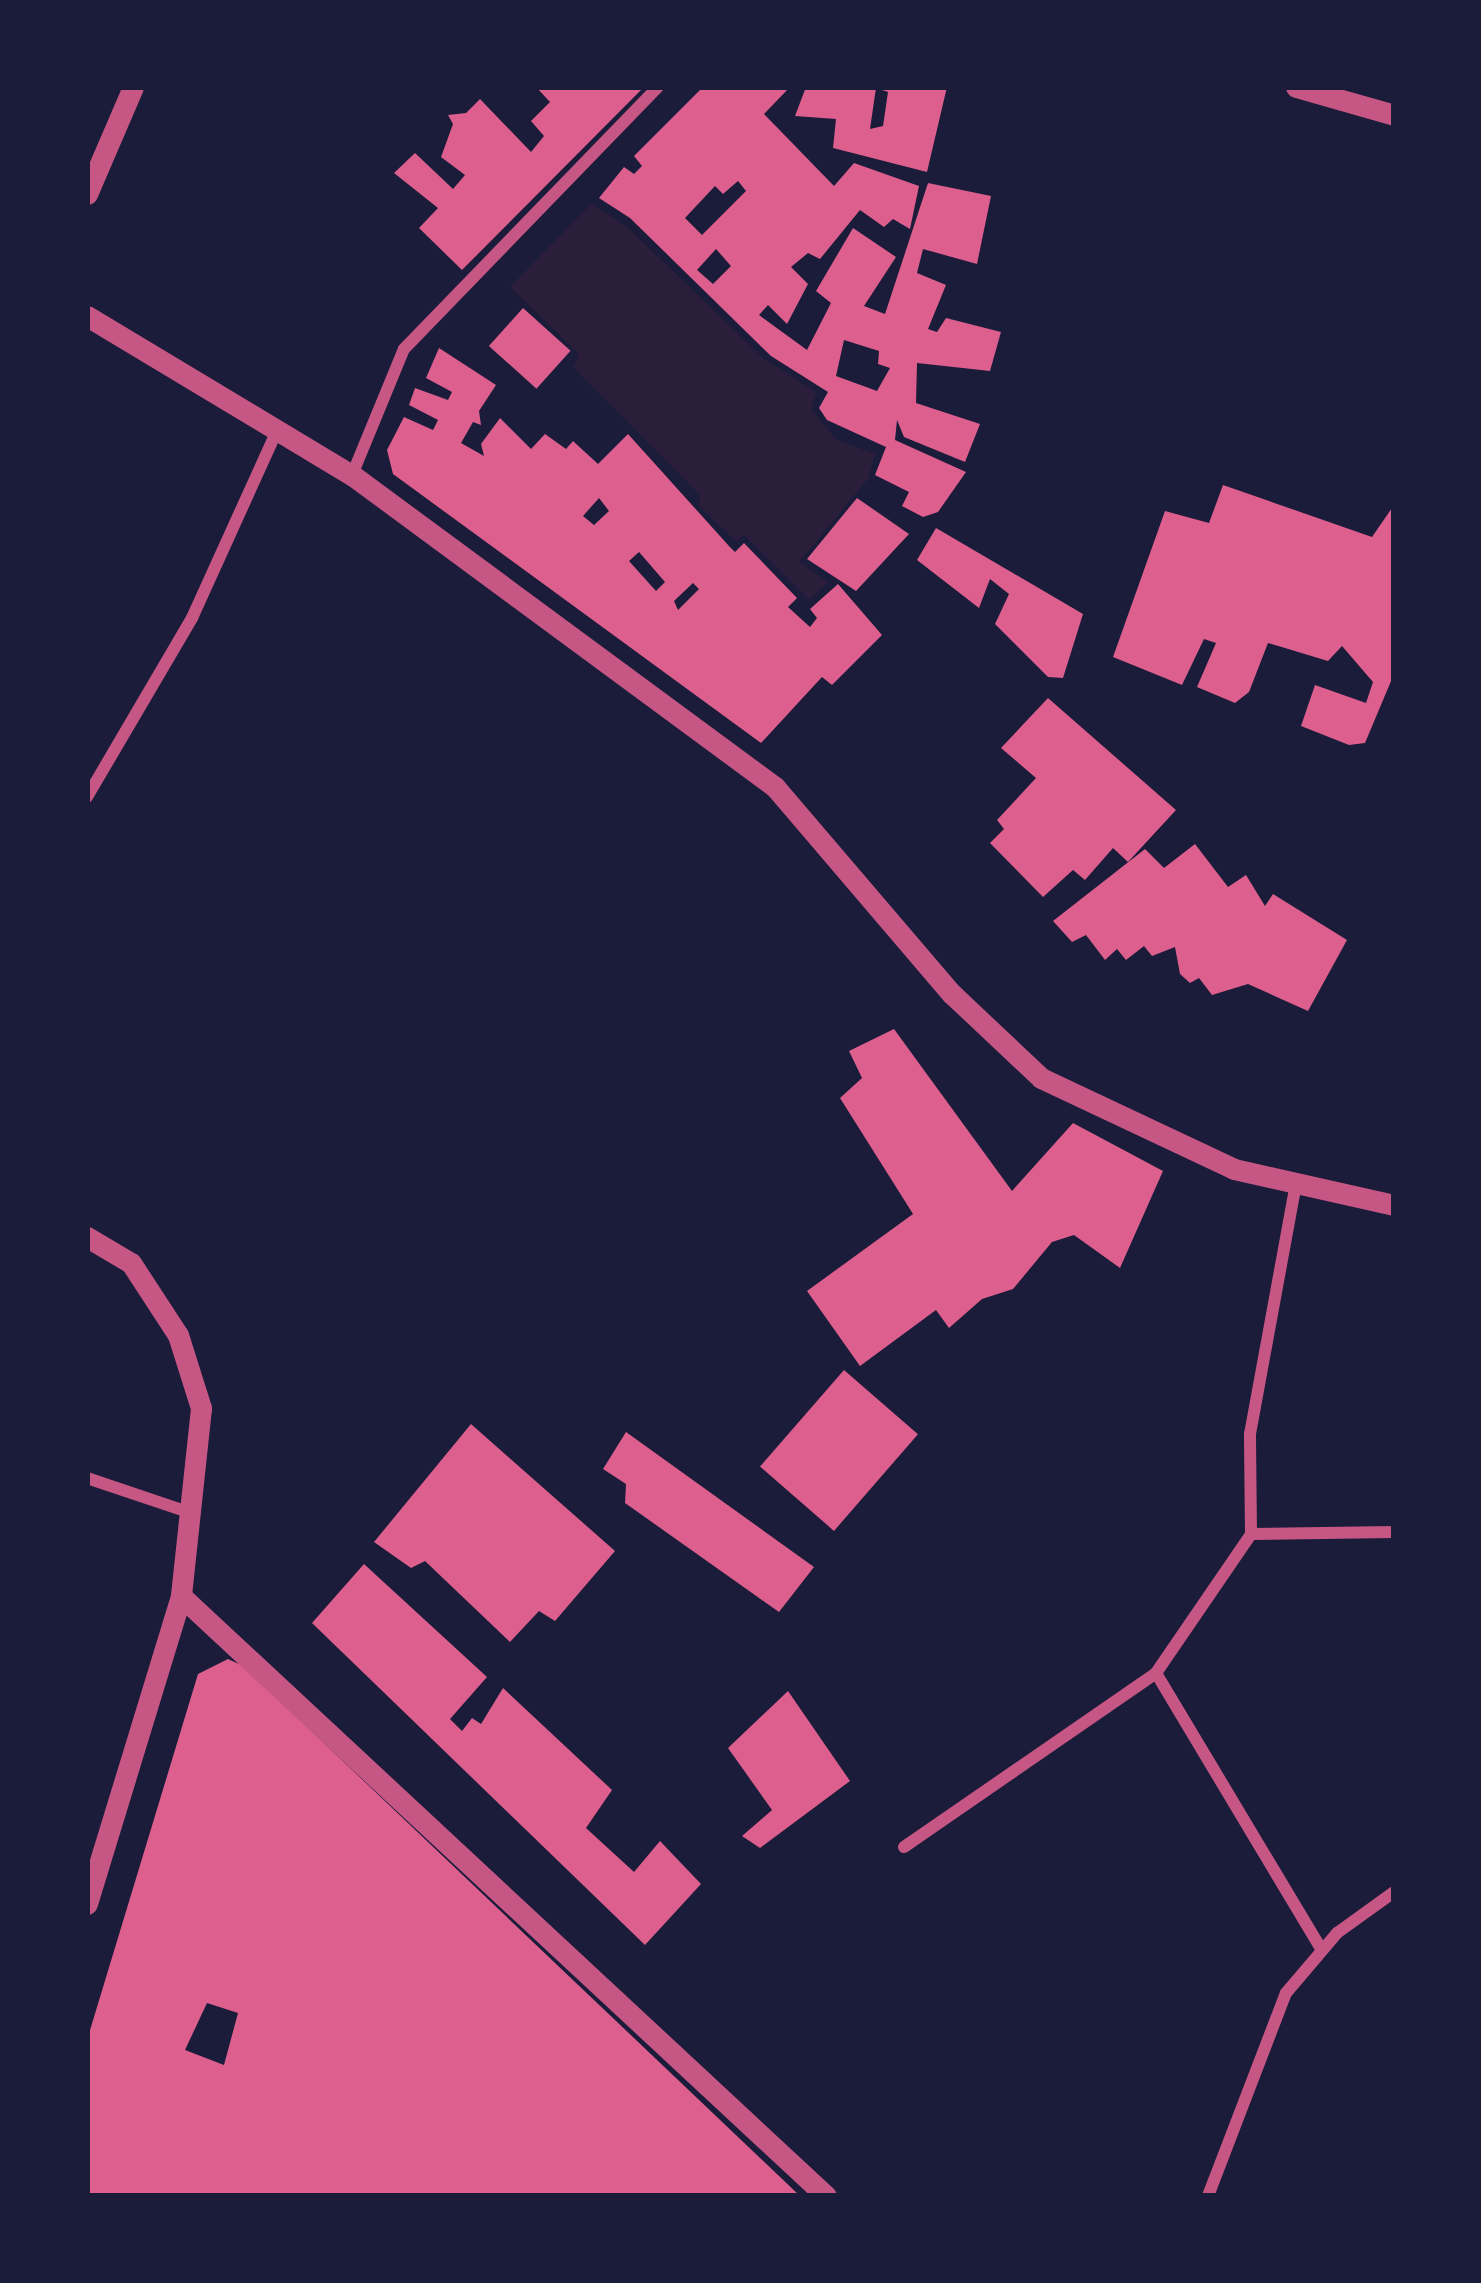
<!DOCTYPE html>
<style>
body{margin:0}
#map{position:relative;width:1481px;height:2283px;overflow:hidden;background:#1b1b3a;font-family:Rubik,sans-serif}
div>[style]{position:absolute}
.green>*{inset:0;background:#2a1e3b}
.building>*{inset:0;background:#dd5f8e;transform-origin:0 0}
.minor>*{height:12px;margin:-6px;padding:0 6px;transform-origin:6px;border-radius:6px;background:#c65784}
.tertiary>*{height:21px;margin:-10.5px;padding:0 10.5px;transform-origin:10.5px;border-radius:10.5px;background:#c65784}
span{translate:-50% -50%;white-space:nowrap;text-align:center;line-height:1.15;-webkit-text-stroke:12px #1b1b3a;paint-order:stroke}
.frame{position:absolute;inset:0;border:90px solid #1b1b3a;pointer-events:none}
</style>
<div id="map">
<div class="green">
<div style="clip-path:polygon(591px 204px,626px 226px,763px 358px,816px 392px,811px 409px,837px 440px,875px 454px,868px 479px,799px 562px,828px 582px,809px 600px,744px 535px,736px 542px,699px 505px,700px 495px,573px 367px,579px 354px,510px 287px)"></div>
</div>
<div class="building">
<div style="clip-path:polygon(536px 87px,644px 87px,462px 270px,419px 228px,438px 208px,394px 173px,415px 153px,453px 189px,465px 175px,441px 157px,453px 124px,448px 115px,466px 113px,480px 99px,531px 152px,544px 136px,531px 121px,550px 102px)"></div>
<div style="clip-path:polygon(evenodd,703px 87px,790px 87px,764px 114px,834px 186px,854px 163px,919px 186px,910px 229px,893px 219px,884px 227px,860px 210px,820px 259px,808px 253px,791px 267px,808px 284px,787px 324px,768px 305px,759px 315px,807px 350px,831px 303px,816px 291px,853px 228px,896px 257px,864px 306px,885px 314px,928px 183px,991px 196px,977px 264px,923px 249px,917px 273px,946px 285px,928px 329px,937px 332px,946px 318px,1001px 332px,990px 371px,917px 363px,916px 403px,980px 424px,965px 462px,904px 437px,897px 420px,895px 440px,966px 472px,938px 512px,923px 517px,902px 506px,909px 492px,875px 475px,886px 447px,827px 420px,819px 408px,828px 392px,771px 356px,630px 218px,599px 198px,624px 167px,634px 174px,642px 166px,634px 156px,703px 87px,738px 181px,746px 191px,702px 235px,685px 218px,715px 186px,723px 194px,738px 181px,703px 87px,716px 249px,731px 266px,713px 284px,697px 270px,716px 249px,703px 87px,844px 340px,879px 351px,878px 364px,890px 368px,877px 391px,836px 376px,844px 340px)"></div>
<div style="clip-path:polygon(evenodd,806px 87px,947px 87px,927px 172px,833px 148px,836px 119px,795px 116px,806px 87px,876px 88px,888px 92px,883px 126px,870px 129px,876px 88px)"></div>
<div style="left:523px;top:308px;width:64px;height:51px;rotate:42deg"></div>
<div style="clip-path:polygon(evenodd,439px 348px,496px 385px,479px 411px,481px 425px,473px 422px,461px 443px,484px 456px,481px 444px,500px 418px,531px 449px,545px 434px,566px 449px,573px 441px,598px 464px,628px 434px,729px 546px,735px 552px,744px 543px,797px 598px,788px 607px,810px 627px,817px 618px,810px 609px,838px 584px,882px 635px,832px 685px,822px 677px,761px 743px,393px 474px,387px 450px,404px 417px,433px 430px,438px 420px,409px 405px,415px 388px,448px 400px,452px 392px,426px 378px,439px 348px,599px 498px,609px 511px,594px 525px,583px 516px,599px 498px,439px 348px,639px 552px,665px 582px,656px 591px,629px 561px,639px 552px,439px 348px,693px 583px,699px 589px,678px 610px,674px 601px,693px 583px)"></div>
<div style="clip-path:polygon(1223px 485px,1372px 537px,1394px 505px,1394px 674px,1365px 743px,1349px 745px,1301px 726px,1315px 685px,1366px 703px,1373px 682px,1342px 646px,1328px 661px,1268px 643px,1249px 692px,1235px 703px,1197px 687px,1216px 643px,1204px 639px,1182px 685px,1113px 657px,1165px 511px,1209px 523px)"></div>
<div style="clip-path:polygon(857px 498px,909px 534px,856px 591px,807px 559px)"></div>
<div style="clip-path:polygon(936px 528px,1083px 614px,1063px 678px,1048px 677px,995px 624px,1009px 594px,990px 579px,979px 608px,917px 560px)"></div>
<div style="clip-path:polygon(1048px 698px,1176px 810px,1128px 862px,1113px 848px,1085px 880px,1073px 870px,1043px 897px,990px 843px,1004px 829px,997px 820px,1036px 778px,1001px 748px)"></div>
<div style="clip-path:polygon(1195px 844px,1228px 887px,1246px 875px,1265px 906px,1273px 894px,1347px 940px,1308px 1011px,1248px 984px,1212px 995px,1199px 978px,1190px 983px,1180px 974px,1175px 947px,1152px 956px,1144px 946px,1126px 960px,1117px 949px,1105px 960px,1086px 935px,1072px 942px,1053px 921px,1145px 849px,1164px 868px)"></div>
<div style="clip-path:polygon(894px 1029px,1012px 1191px,1073px 1123px,1163px 1171px,1120px 1268px,1074px 1235px,1052px 1242px,1013px 1289px,982px 1299px,949px 1328px,936px 1310px,860px 1366px,807px 1291px,913px 1214px,840px 1098px,862px 1078px,849px 1051px)"></div>
<div style="left:844px;top:1370px;width:98px;height:128px;rotate:41deg"></div>
<div style="clip-path:polygon(471px 1424px,615px 1551px,555px 1621px,539px 1611px,510px 1642px,425px 1561px,411px 1568px,374px 1542px)"></div>
<div style="clip-path:polygon(626px 1432px,814px 1567px,779px 1612px,625px 1503px,626px 1484px,603px 1469px)"></div>
<div style="clip-path:polygon(364px 1564px,487px 1677px,450px 1719px,462px 1731px,472px 1718px,481px 1724px,503px 1688px,612px 1790px,586px 1828px,634px 1872px,660px 1841px,701px 1884px,645px 1945px,312px 1623px)"></div>
<div style="clip-path:polygon(evenodd,228px 1659px,243px 1666px,800px 2196px,87px 2196px,87px 2040px,198px 1674px,228px 1659px,207px 2003px,238px 2013px,224px 2065px,185px 2050px,207px 2003px)"></div>
<div style="clip-path:polygon(788px 1691px,850px 1781px,760px 1848px,742px 1836px,772px 1810px,728px 1748px)"></div>
</div>
<div class="minor">
<div style="left:352px;top:475px;width:136px;rotate:-67.6deg"></div>
<div style="left:404px;top:349px;width:365px;rotate:-45.9deg"></div>
<div style="left:87px;top:797px;width:208px;rotate:-59.6deg"></div>
<div style="left:192px;top:618px;width:205px;rotate:-65.6deg"></div>
<div style="left:87px;top:1478px;width:107px;rotate:18.6deg"></div>
<div style="left:1251px;top:1534px;width:143px;rotate:-0.8deg"></div>
<div style="left:1156px;top:1673px;width:323px;rotate:59.1deg"></div>
<div style="left:904px;top:1847px;width:306px;rotate:-34.6deg"></div>
<div style="left:1156px;top:1673px;width:168px;rotate:-55.6deg"></div>
<div style="left:1251px;top:1534px;width:100px;rotate:-90.6deg"></div>
<div style="left:1250px;top:1434px;width:255px;rotate:-79.6deg"></div>
<div style="left:1208px;top:2196px;width:217px;rotate:-69deg"></div>
<div style="left:1286px;top:1993px;width:79px;rotate:-49.6deg"></div>
<div style="left:1337px;top:1933px;width:70px;rotate:-35.7deg"></div>
</div>
<div class="tertiary">
<div style="left:1296px;top:87px;width:102px;rotate:15.9deg"></div>
<div style="left:87px;top:194px;width:116px;rotate:-66.7deg"></div>
<div style="left:87px;top:316px;width:309px;rotate:31deg"></div>
<div style="left:352px;top:475px;width:526px;rotate:36.41deg"></div>
<div style="left:775px;top:787px;width:272px;rotate:49.5deg"></div>
<div style="left:952px;top:994px;width:122px;rotate:43.3deg"></div>
<div style="left:1041px;top:1078px;width:213px;rotate:25.2deg"></div>
<div style="left:1234px;top:1169px;width:164px;rotate:12.7deg"></div>
<div style="left:87px;top:1237px;width:51px;rotate:30.6deg"></div>
<div style="left:131px;top:1263px;width:86px;rotate:56.9deg"></div>
<div style="left:178px;top:1335px;width:77px;rotate:72.5deg"></div>
<div style="left:201px;top:1408px;width:189px;rotate:96.1deg"></div>
<div style="left:181px;top:1596px;width:322px;rotate:107deg"></div>
<div style="left:181px;top:1596px;width:881px;rotate:42.93deg"></div>
</div>
<div class="frame"></div>
</div>
